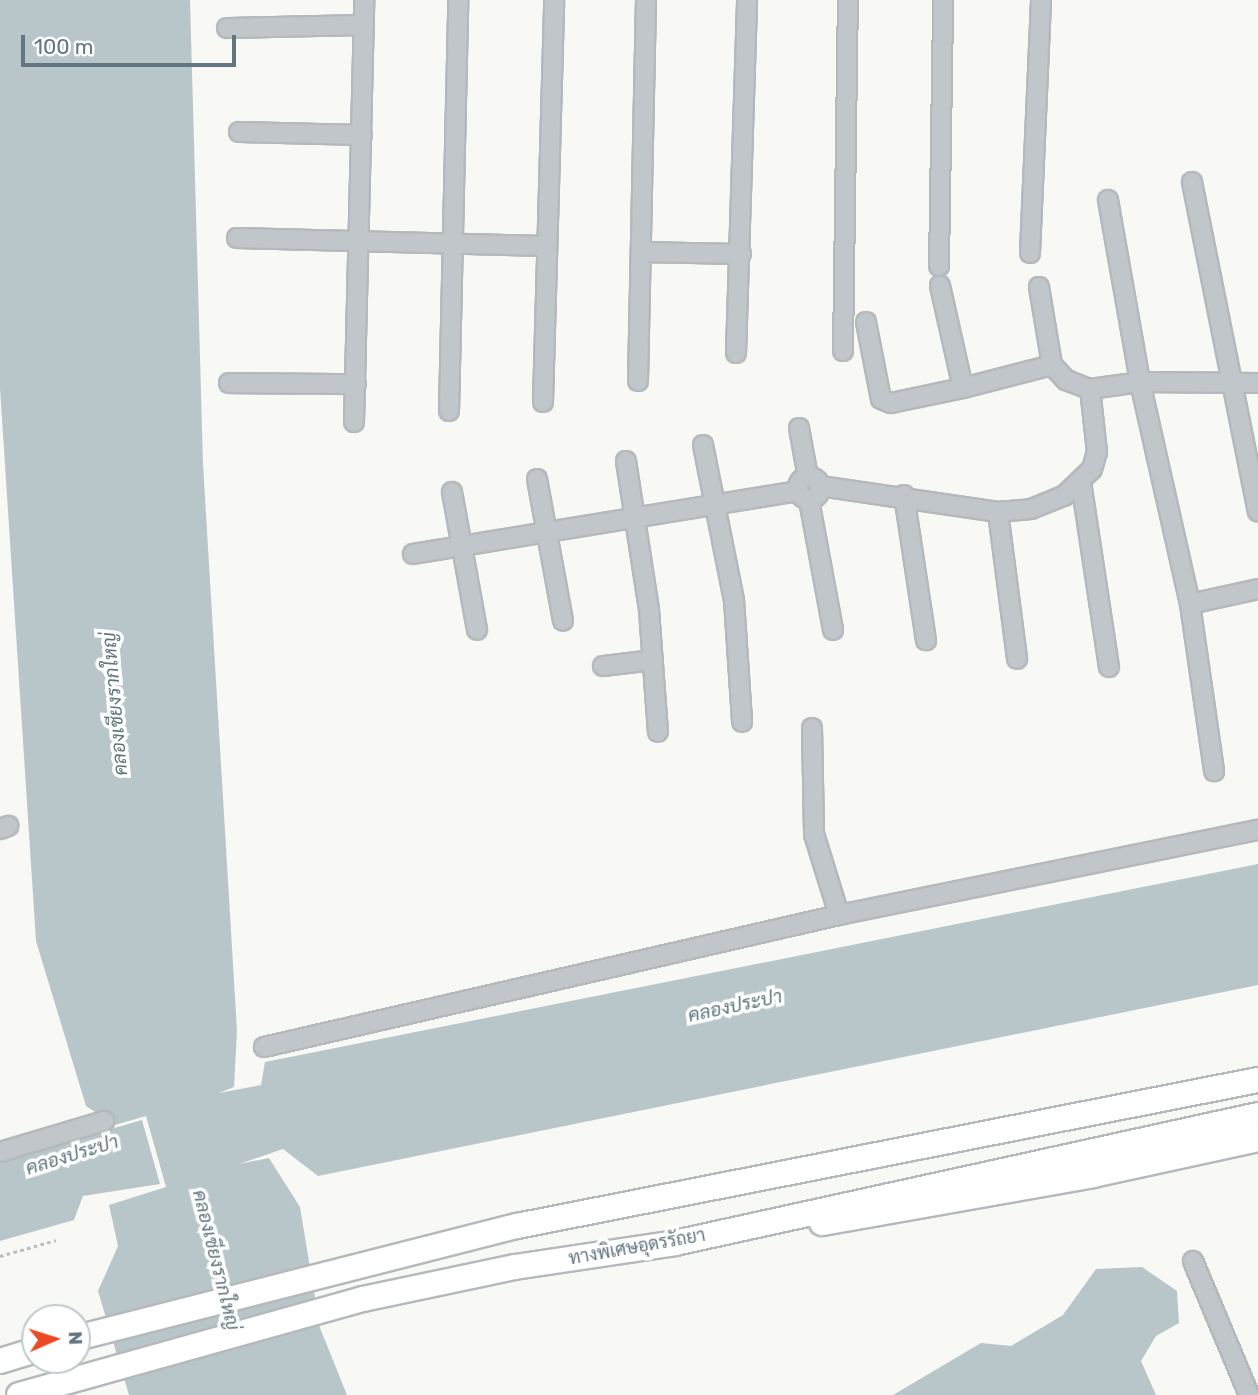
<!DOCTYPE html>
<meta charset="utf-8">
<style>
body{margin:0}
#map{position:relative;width:1258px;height:1395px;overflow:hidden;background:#f8f8f5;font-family:Rubik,Sarabun,sans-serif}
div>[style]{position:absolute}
.water>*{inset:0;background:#b8c6c9}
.path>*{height:2.5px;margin-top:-1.25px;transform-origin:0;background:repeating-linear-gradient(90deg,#b9bdc0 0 3.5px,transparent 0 7px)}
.roads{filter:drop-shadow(2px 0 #b4b9bc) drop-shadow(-2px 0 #b4b9bc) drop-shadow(0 2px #b4b9bc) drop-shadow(0 -2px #b4b9bc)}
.minor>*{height:18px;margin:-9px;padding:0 9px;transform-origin:9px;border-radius:9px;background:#c1c6ca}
.minor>.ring{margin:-9px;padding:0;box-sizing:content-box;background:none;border:18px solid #c1c6ca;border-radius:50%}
.highway>*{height:24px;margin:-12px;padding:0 12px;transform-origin:12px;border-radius:12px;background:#fff}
span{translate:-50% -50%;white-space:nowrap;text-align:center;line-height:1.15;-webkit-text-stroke:7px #fff;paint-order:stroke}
.street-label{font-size:18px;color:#627581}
.water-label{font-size:19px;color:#5d757c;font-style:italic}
.north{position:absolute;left:21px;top:1304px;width:70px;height:70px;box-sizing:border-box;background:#fff;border:2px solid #c0c8cd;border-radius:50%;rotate:87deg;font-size:19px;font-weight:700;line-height:28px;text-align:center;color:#627581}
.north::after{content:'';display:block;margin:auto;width:24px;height:32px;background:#ea4924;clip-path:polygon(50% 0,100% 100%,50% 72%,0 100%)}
.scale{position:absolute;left:21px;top:35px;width:215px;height:32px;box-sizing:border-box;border:4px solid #627581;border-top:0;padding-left:9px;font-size:21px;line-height:24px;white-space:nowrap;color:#627581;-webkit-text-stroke:5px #fff;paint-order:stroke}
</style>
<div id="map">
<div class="water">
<div style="clip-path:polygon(0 0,190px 0,203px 464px,237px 1031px,234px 1087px,219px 1093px,261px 1085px,265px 1062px,1258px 864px,1258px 985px,318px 1176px,283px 1149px,239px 1164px,269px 1158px,300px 1207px,320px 1328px,347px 1395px,129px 1395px,98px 1291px,118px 1246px,109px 1205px,166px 1187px,146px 1116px,115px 1125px,86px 1106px,36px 941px,0 388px)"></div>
<div style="clip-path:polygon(142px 1120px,160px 1184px,83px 1196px,74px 1220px,0 1241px,0 1161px)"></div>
<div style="clip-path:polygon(1142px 1267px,1177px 1291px,1179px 1323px,1156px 1336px,1141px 1361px,1156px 1395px,893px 1395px,981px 1343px,1011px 1346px,1063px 1315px,1096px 1269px)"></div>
</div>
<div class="path">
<div style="left:0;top:1256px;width:58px;rotate:-15.9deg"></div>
</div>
<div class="roads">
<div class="minor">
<div style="left:227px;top:28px;width:137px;rotate:-1.3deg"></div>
<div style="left:239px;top:132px;width:123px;rotate:1.4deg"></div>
<div style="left:1192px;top:182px;width:336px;rotate:78.7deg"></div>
<div style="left:1108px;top:200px;width:185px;rotate:80deg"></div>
<div style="left:1140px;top:382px;width:228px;rotate:77.3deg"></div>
<div style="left:1190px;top:604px;width:169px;rotate:81.8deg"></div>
<div style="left:237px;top:238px;width:308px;rotate:1.5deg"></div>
<div style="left:641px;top:252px;width:100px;rotate:1.1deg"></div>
<div style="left:1030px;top:253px;width:253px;rotate:-87.5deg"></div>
<div style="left:939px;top:266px;width:266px;rotate:-89.1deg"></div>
<div style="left:1039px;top:287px;width:79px;rotate:80.5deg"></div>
<div style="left:1052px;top:365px;width:21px;rotate:47deg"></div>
<div style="left:1066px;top:380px;width:26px;rotate:21deg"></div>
<div style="left:866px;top:322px;width:78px;rotate:79deg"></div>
<div style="left:881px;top:399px;width:11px;rotate:22deg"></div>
<div style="left:891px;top:403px;width:74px;rotate:-11.8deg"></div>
<div style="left:963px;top:388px;width:105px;rotate:-102.7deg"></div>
<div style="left:843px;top:351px;width:351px;rotate:-89.2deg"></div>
<div style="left:736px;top:353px;width:353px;rotate:-88.2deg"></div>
<div style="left:638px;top:381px;width:381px;rotate:-88.8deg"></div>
<div style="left:229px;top:383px;width:127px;rotate:0.5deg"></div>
<div style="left:963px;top:388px;width:92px;rotate:-14.5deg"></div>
<div style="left:543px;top:402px;width:402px;rotate:-88.4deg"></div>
<div style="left:449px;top:411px;width:411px;rotate:-88.7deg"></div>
<div style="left:354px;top:422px;width:422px;rotate:-88.6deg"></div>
<div style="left:799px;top:428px;width:50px;rotate:79.6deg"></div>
<div style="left:703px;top:445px;width:158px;rotate:78.7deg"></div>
<div style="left:734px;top:600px;width:122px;rotate:86.2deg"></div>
<div style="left:626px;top:461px;width:151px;rotate:81.2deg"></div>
<div style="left:649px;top:610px;width:122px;rotate:85.8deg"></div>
<div class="ring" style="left:798px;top:477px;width:4px;height:4px"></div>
<div style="left:537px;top:479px;width:144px;rotate:79.6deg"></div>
<div style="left:1081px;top:482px;width:187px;rotate:81.4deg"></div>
<div style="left:820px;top:486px;width:180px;rotate:8.3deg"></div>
<div style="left:998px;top:512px;width:33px;rotate:-5deg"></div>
<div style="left:1031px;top:509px;width:35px;rotate:-22deg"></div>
<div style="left:1064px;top:496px;width:39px;rotate:-44deg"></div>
<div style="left:1092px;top:469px;width:18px;rotate:-74deg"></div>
<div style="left:1097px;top:452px;width:63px;rotate:-96.3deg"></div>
<div style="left:1090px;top:389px;width:50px;rotate:-8deg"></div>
<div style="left:1140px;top:382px;width:118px;rotate:0.5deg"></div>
<div style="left:452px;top:492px;width:140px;rotate:79.7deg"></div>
<div style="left:904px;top:495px;width:147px;rotate:81.4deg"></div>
<div style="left:809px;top:500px;width:132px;rotate:79.5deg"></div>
<div style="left:998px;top:512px;width:148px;rotate:82.6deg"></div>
<div style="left:413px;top:554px;width:390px;rotate:-9.3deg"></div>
<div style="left:1190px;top:604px;width:70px;rotate:-12.4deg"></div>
<div style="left:603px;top:666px;width:50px;rotate:-6.8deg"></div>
<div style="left:812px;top:728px;width:106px;rotate:88.9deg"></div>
<div style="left:814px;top:834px;width:85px;rotate:72.8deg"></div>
<div style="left:0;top:829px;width:9px;rotate:-21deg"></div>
<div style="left:264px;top:1047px;width:590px;rotate:-12.93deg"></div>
<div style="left:839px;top:915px;width:428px;rotate:-11.5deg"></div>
<div style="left:0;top:1152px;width:109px;rotate:-16.6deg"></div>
<div style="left:1193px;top:1261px;width:145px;rotate:67.3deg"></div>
</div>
<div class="highway">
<div style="left:822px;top:1223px;width:275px;rotate:-10deg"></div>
<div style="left:1093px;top:1175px;width:169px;rotate:-12.3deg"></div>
<div style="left:77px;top:1338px;width:454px;rotate:-14.3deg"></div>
<div style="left:517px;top:1226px;width:755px;rotate:-11.15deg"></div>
<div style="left:0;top:1361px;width:37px;rotate:-17deg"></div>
<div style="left:19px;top:1395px;width:357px;rotate:-15.6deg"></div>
<div style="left:363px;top:1299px;width:155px;rotate:-11.9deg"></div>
<div style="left:515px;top:1267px;width:162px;rotate:-8.5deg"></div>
<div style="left:675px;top:1243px;width:597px;rotate:-12.38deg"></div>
</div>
</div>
<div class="street-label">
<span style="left:637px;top:1247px;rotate:-10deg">ทางพิเศษอุดรรัถยา</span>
</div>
<div class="water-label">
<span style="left:115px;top:704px;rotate:-95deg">คลองเชียงรากใหญ่</span>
<span style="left:735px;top:1006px;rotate:-12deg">คลองประปา</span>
<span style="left:72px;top:1155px;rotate:-17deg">คลองประปา</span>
<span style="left:216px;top:1260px;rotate:76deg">คลองเชียงรากใหญ่</span>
</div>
<div class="north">N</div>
<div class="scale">100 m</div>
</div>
